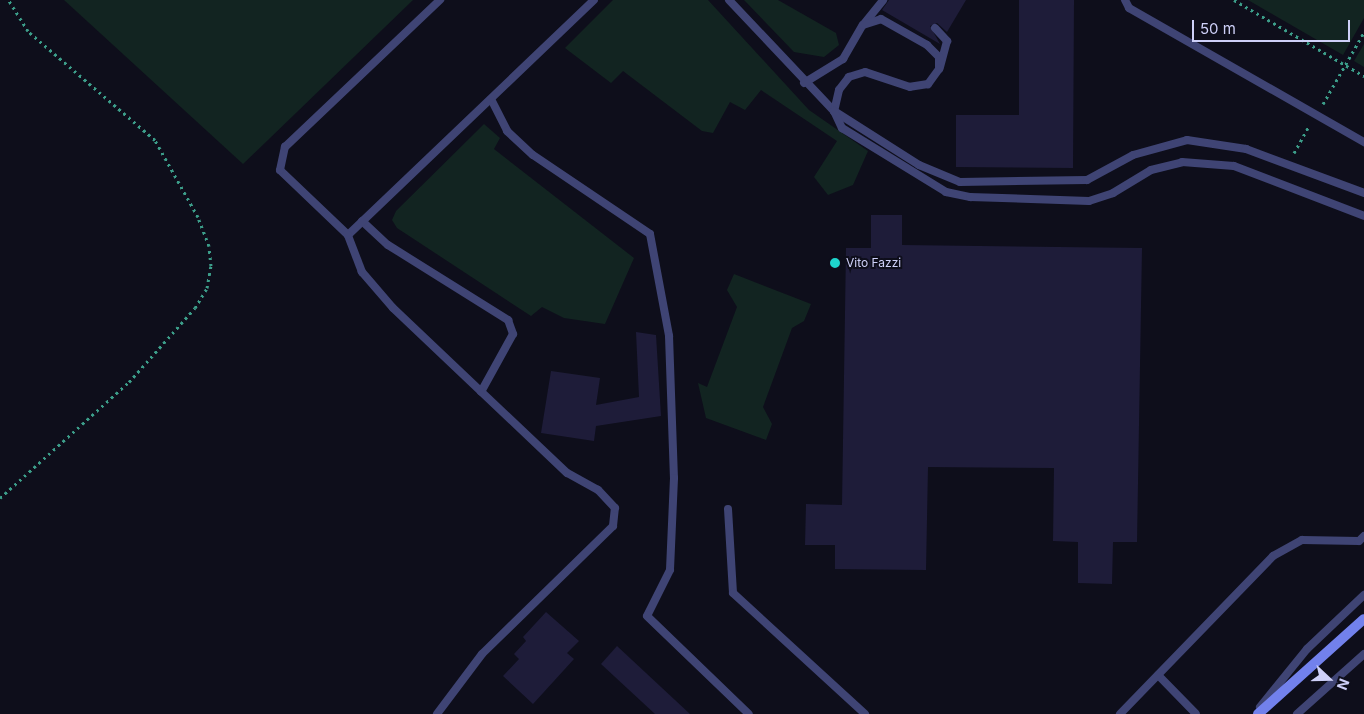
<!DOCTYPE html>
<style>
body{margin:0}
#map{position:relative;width:1364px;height:714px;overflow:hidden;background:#0e0e1b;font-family:Inter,sans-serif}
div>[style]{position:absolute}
.green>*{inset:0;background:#122421}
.building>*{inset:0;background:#1e1c39}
.path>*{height:3px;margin-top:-1.5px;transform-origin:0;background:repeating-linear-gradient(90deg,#3c9e8a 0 2.5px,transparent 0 6.5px)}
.lane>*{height:8px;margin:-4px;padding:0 4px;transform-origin:4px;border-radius:4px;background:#3f4474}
.secondary>*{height:10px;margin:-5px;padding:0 5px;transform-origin:5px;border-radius:5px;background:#7281ec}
.dots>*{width:14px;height:14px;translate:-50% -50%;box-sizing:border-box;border:2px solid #0e0e1b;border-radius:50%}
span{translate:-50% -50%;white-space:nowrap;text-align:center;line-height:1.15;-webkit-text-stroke:4px #0e0e1b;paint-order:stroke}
.poi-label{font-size:12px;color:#ced0f8}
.left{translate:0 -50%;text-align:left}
.north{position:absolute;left:1304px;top:654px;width:50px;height:50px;-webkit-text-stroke:4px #0e0e1b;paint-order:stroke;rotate:111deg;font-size:14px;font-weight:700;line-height:20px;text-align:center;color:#ced0f8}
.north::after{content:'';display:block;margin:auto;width:18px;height:22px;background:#ced0f8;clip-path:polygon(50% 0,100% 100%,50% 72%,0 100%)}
.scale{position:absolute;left:1192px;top:20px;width:158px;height:22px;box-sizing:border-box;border:2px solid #ced0f8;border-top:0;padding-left:6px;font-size:15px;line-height:18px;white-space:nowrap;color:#ced0f8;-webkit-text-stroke:4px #0e0e1b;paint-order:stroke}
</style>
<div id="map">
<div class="green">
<div style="clip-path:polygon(64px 0,413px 0,243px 164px)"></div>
<div style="clip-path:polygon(613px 0,708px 0,809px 110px,868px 151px,853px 185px,828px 195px,814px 177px,837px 141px,761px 90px,745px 110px,730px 102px,713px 133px,702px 131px,623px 71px,611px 83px,565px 48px)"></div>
<div style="clip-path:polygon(744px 0,778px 0,836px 33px,839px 45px,824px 57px,794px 52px)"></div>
<div style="clip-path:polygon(1248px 0,1364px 0,1364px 18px,1343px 55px)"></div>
<div style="clip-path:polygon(1364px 44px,1364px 67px,1354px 61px)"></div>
<div style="clip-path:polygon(484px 124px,500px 138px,494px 149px,634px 258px,605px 324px,564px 318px,542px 307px,531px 316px,397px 228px,392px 220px,396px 211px)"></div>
<div style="clip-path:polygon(734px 274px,811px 304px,804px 321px,792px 328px,763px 407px,772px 424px,766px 440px,706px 418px,698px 383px,707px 387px,737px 307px,727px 290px)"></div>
</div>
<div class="building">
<div style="clip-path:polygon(889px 0,966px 0,947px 32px,937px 23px,930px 26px,940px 44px,882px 10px)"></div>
<div style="clip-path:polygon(1019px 0,1074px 0,1073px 168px,956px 167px,956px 115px,1019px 115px)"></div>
<div style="clip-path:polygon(871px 215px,902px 215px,902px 245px,1142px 248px,1137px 542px,1113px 542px,1112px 584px,1078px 583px,1078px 542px,1053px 541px,1054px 468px,928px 467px,926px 570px,835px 569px,835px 545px,805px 545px,806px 504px,842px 505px,846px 248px,871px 248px)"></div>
<div style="clip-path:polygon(636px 332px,656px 335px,661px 416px,596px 426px,594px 441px,541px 433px,551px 371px,600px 378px,596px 405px,639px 397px)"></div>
<div style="clip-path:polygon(546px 612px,579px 641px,567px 653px,574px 659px,533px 704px,503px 676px,519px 659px,514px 654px,526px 641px,523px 637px)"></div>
<div style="clip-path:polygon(617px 646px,690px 714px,655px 714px,601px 664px)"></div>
</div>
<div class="path">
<div style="left:1234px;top:0;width:151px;rotate:30.3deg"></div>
<div style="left:1323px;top:104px;width:83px;rotate:-60.3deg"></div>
<div style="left:1294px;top:153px;width:31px;rotate:-61deg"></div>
<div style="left:0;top:498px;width:173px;rotate:-42deg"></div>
<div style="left:129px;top:382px;width:99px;rotate:-48.3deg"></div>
<div style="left:195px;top:308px;width:23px;rotate:-59deg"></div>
<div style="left:207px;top:288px;width:22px;rotate:-80deg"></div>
<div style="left:211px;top:266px;width:20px;rotate:-96deg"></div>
<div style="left:209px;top:246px;width:31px;rotate:-111deg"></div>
<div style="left:198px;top:217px;width:88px;rotate:-119.2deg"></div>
<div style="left:155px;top:140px;width:167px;rotate:-139.4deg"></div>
<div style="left:28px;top:31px;width:36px;rotate:-122deg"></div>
</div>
<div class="lane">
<div style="left:729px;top:0;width:153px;rotate:46.6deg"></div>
<div style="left:834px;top:111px;width:101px;rotate:32.4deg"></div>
<div style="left:919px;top:165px;width:44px;rotate:22.5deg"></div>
<div style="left:960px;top:182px;width:127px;rotate:-0.9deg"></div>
<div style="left:1087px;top:180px;width:52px;rotate:-28.5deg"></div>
<div style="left:1133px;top:155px;width:56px;rotate:-15.5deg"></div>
<div style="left:1187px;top:140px;width:60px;rotate:8.7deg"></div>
<div style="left:1246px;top:149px;width:126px;rotate:20.4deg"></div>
<div style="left:1125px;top:0;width:9px;rotate:63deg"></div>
<div style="left:1129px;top:8px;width:271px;rotate:29.7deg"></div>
<div style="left:863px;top:25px;width:32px;rotate:-51deg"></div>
<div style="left:935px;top:28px;width:18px;rotate:47deg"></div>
<div style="left:947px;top:41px;width:28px;rotate:105deg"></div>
<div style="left:804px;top:83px;width:46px;rotate:-31.6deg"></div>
<div style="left:843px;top:59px;width:39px;rotate:-60deg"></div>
<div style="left:863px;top:25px;width:19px;rotate:-18deg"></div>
<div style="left:881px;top:19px;width:53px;rotate:29.5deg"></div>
<div style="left:927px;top:45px;width:17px;rotate:45deg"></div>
<div style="left:939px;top:57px;width:12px;rotate:90deg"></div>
<div style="left:939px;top:69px;width:19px;rotate:126deg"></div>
<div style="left:928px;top:84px;width:18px;rotate:171deg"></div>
<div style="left:910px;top:87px;width:47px;rotate:-161.6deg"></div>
<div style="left:865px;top:72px;width:17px;rotate:163deg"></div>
<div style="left:849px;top:77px;width:16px;rotate:128deg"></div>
<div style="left:839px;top:90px;width:22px;rotate:103deg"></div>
<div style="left:834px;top:111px;width:19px;rotate:65deg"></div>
<div style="left:842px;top:128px;width:122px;rotate:31.6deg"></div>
<div style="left:946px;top:192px;width:25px;rotate:12deg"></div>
<div style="left:970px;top:197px;width:119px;rotate:1.9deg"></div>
<div style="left:1089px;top:201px;width:25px;rotate:-18deg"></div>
<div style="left:1113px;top:193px;width:44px;rotate:-31.2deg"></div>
<div style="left:1151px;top:170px;width:32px;rotate:-14deg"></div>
<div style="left:1182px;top:162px;width:52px;rotate:4.4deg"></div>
<div style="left:1234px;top:166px;width:139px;rotate:21deg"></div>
<div style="left:491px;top:99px;width:36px;rotate:63deg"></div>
<div style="left:507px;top:131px;width:35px;rotate:43deg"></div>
<div style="left:533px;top:155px;width:141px;rotate:34deg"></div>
<div style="left:650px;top:234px;width:104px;rotate:79.4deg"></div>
<div style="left:669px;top:336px;width:142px;rotate:88deg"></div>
<div style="left:674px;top:478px;width:92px;rotate:92.5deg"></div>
<div style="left:670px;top:570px;width:51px;rotate:116.6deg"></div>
<div style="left:647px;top:616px;width:141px;rotate:43.9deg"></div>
<div style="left:362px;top:221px;width:35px;rotate:43deg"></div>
<div style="left:388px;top:245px;width:142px;rotate:32deg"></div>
<div style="left:508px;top:320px;width:15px;rotate:70deg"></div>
<div style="left:513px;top:334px;width:66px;rotate:118.9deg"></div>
<div style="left:348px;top:235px;width:340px;rotate:-43.7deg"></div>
<div style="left:728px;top:509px;width:84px;rotate:86.6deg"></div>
<div style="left:733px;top:593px;width:179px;rotate:42.5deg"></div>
<div style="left:1158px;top:675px;width:54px;rotate:45.7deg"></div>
<div style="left:1260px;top:707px;width:75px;rotate:-51deg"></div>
<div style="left:1307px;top:649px;width:79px;rotate:-43.5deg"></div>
<div style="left:437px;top:714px;width:75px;rotate:-53.1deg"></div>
<div style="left:482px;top:654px;width:183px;rotate:-44.3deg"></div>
<div style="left:613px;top:526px;width:18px;rotate:-84deg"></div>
<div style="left:615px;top:508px;width:25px;rotate:-133deg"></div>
<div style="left:598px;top:490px;width:35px;rotate:-151deg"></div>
<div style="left:567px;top:473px;width:240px;rotate:-136.5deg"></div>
<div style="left:393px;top:308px;width:48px;rotate:-130.7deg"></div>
<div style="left:362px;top:272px;width:40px;rotate:-111deg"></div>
<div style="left:348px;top:235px;width:94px;rotate:-136.3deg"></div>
<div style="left:280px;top:170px;width:24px;rotate:-78deg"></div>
<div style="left:285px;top:147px;width:214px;rotate:-43.5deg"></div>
<div style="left:1120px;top:714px;width:220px;rotate:-45.9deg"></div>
<div style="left:1273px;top:556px;width:33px;rotate:-29deg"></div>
<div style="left:1302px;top:540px;width:57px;rotate:1deg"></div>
<div style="left:1359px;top:541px;width:7px;rotate:-45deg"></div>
<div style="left:1297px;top:714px;width:90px;rotate:-41.8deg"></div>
</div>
<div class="secondary">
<div style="left:1258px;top:714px;width:142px;rotate:-41.9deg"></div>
</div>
<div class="dots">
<div style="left:835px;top:263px;background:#1ed5cd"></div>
</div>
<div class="poi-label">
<span class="left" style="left:846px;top:263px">Vito Fazzi</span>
</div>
<div class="north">N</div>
<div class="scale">50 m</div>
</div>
